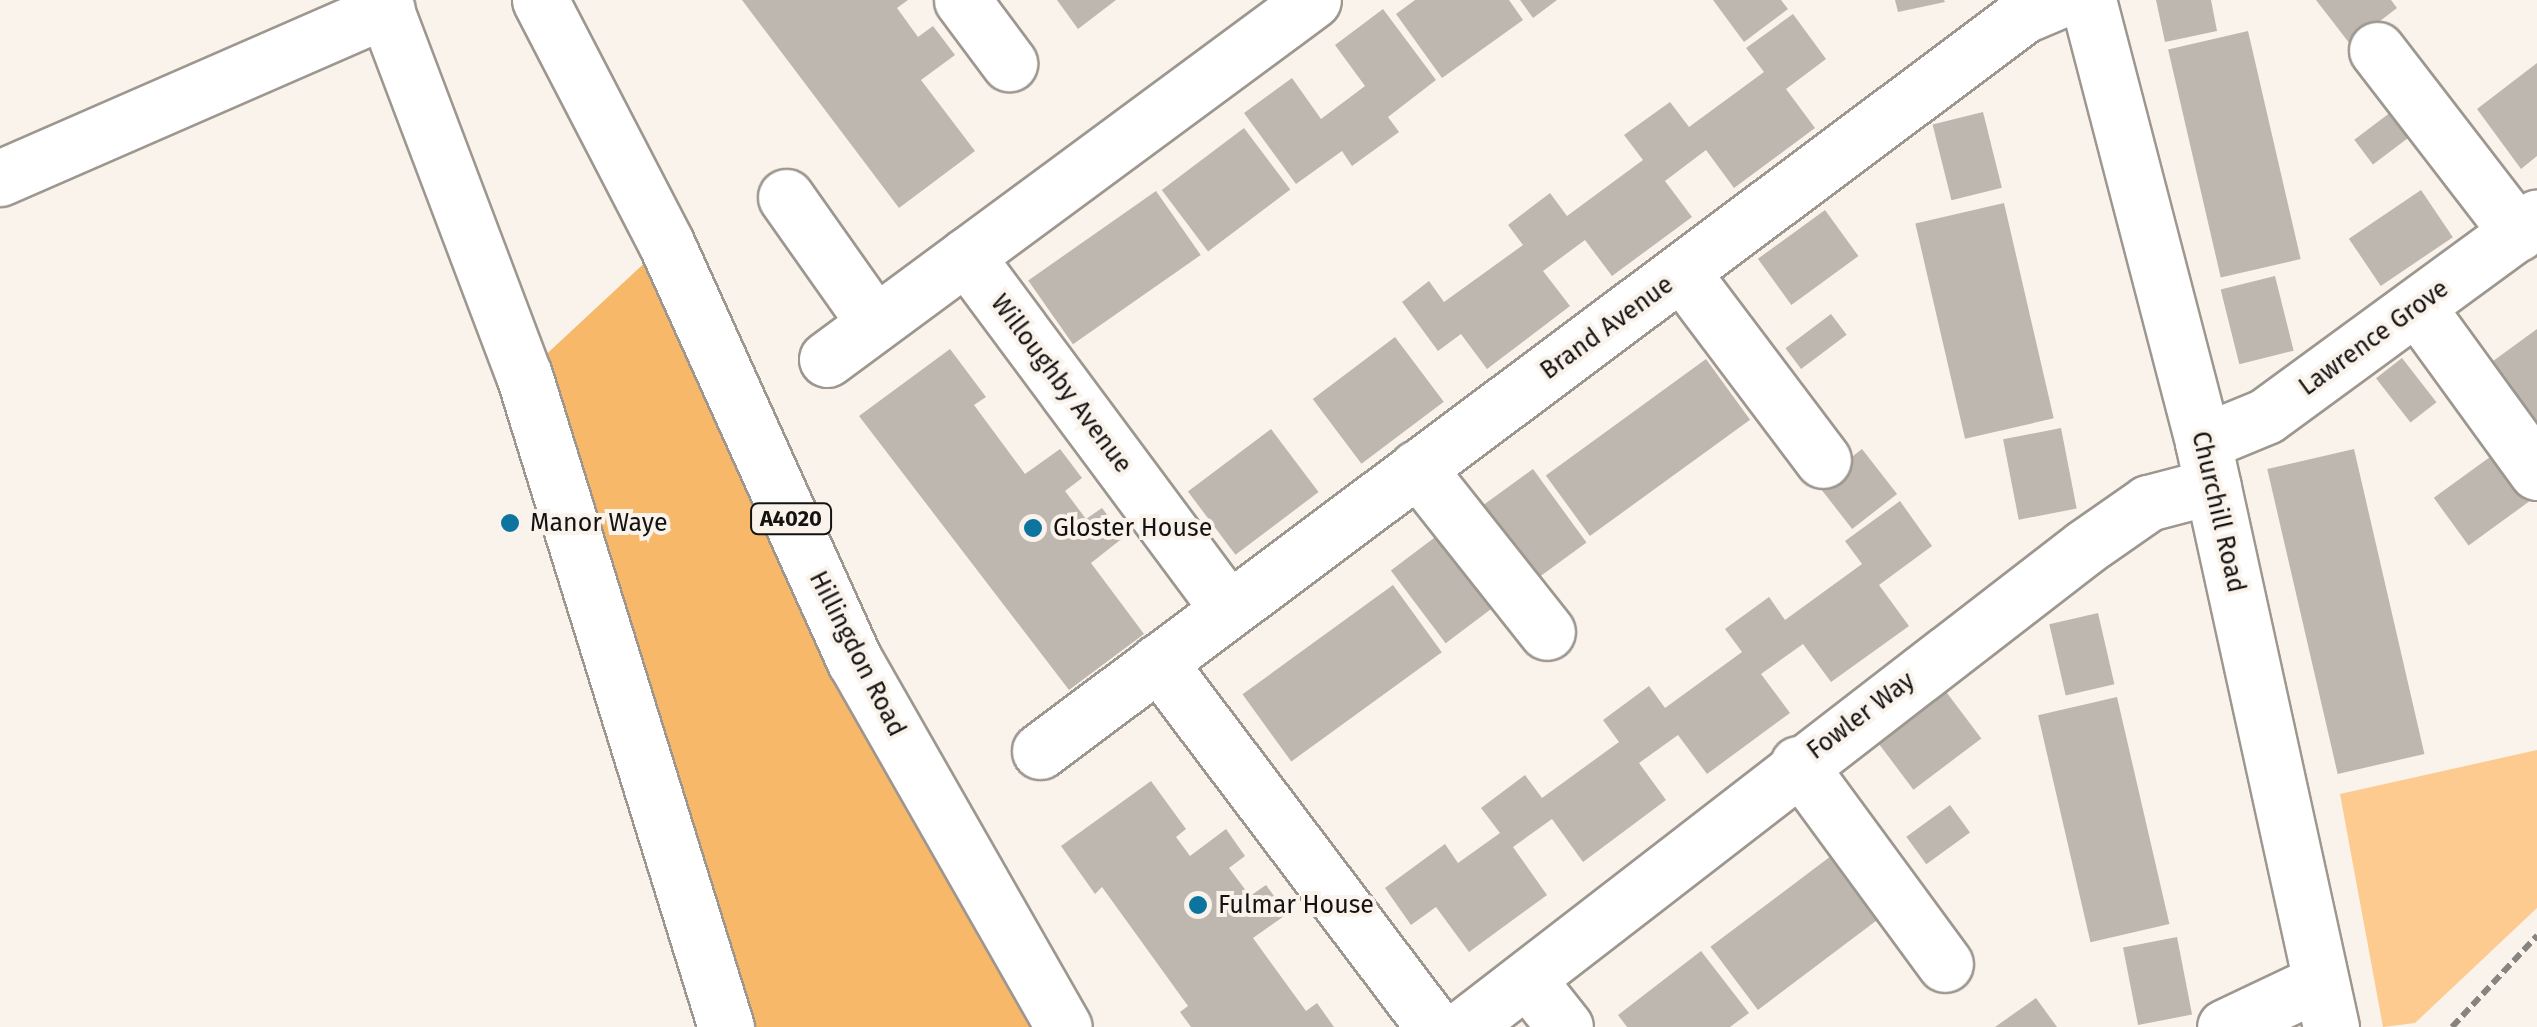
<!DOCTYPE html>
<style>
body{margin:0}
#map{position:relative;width:2537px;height:1027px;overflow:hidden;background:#f9f3eb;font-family:"Fira Sans",sans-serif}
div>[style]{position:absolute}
.green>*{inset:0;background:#fdcb90}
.forest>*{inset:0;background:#f7b869}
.building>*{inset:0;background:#bdb7b0;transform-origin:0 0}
.path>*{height:6px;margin-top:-3px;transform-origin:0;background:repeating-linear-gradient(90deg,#87837e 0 10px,transparent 0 15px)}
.roads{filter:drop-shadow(2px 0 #9d9790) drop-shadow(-2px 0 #9d9790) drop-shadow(0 2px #9d9790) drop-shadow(0 -2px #9d9790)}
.minor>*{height:55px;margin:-27.5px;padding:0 27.5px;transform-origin:27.5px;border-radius:27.5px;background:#fff}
.major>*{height:55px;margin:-27.5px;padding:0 27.5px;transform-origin:27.5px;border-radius:27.5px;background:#fff}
.dots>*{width:28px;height:28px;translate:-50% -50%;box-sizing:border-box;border:5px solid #f9f3eb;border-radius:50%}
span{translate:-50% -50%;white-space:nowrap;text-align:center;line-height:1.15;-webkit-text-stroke:8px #f9f3eb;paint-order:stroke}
.shield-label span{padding:2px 8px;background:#f9f3eb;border:2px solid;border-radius:8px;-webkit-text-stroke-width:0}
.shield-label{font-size:22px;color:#151311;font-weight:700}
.street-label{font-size:25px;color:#151311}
.poi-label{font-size:25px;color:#151311}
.left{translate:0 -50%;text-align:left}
</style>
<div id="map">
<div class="green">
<div style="clip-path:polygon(2537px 750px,2537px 908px,2415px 1023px,2383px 1027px,2340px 794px)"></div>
</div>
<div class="forest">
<div style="clip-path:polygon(666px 243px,1064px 1027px,726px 1027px,524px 375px)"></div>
</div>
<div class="building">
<div style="clip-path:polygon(742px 0,908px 0,897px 8px,918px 37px,933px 26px,955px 55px,921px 80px,975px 151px,899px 208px)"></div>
<div style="clip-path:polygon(1057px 0,1116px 0,1078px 29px)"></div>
<div style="clip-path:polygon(1415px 0,1509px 0,1523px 20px,1442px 78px,1396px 14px)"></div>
<div style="clip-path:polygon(1520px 0,1557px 0,1533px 18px)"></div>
<div style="clip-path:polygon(1713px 0,1781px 0,1788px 9px,1744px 42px)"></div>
<div style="clip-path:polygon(1895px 0,1944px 0,1945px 2px,1898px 12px)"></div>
<div style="clip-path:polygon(2156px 0,2211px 0,2217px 31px,2165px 42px)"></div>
<div style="clip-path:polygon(2316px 0,2391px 0,2397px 8px,2350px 44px)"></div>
<div style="clip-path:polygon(1383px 9px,1436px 80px,1388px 117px,1399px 132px,1352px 166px,1342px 151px,1296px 184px,1244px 113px,1292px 78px,1321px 119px,1365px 86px,1335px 45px)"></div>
<div style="clip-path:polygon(1793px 14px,1826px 59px,1786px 89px,1815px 128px,1734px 188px,1706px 150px,1665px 181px,1692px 217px,1612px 276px,1585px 240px,1543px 271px,1570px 306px,1487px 369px,1461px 334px,1438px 351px,1402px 302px,1429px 281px,1444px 302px,1523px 245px,1508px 225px,1550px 193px,1567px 216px,1643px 160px,1624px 135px,1670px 102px,1689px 127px,1764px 72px,1746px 48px)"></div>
<div style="left:2248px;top:31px;width:234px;height:82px;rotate:77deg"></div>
<div style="clip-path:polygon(2537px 63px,2537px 156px,2521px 169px,2477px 109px)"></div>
<div style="left:2399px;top:106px;width:31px;height:56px;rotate:53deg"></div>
<div style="left:1983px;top:112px;width:78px;height:52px;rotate:76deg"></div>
<div style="left:1244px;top:128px;width:77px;height:103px;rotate:53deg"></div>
<div style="left:2421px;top:190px;width:57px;height:87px;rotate:56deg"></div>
<div style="left:1156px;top:191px;width:78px;height:156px;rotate:55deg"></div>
<div style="left:2004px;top:203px;width:221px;height:91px;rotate:77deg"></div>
<div style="left:1825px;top:210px;width:57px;height:83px;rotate:54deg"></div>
<div style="left:2275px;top:276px;width:77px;height:56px;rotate:76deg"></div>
<div style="left:1831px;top:314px;width:26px;height:57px;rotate:53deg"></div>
<div style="clip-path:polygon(2537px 329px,2537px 429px,2489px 364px)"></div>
<div style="left:1395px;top:337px;width:81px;height:103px;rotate:53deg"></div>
<div style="clip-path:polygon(950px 349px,986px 397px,974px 405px,1025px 474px,1060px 449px,1082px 478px,1065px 491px,1086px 519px,1102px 508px,1124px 537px,1091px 563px,1144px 634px,1069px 690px,859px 416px)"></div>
<div style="left:2402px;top:358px;width:56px;height:33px;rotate:52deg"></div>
<div style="left:1706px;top:359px;width:75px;height:198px;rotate:54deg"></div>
<div style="left:2061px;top:428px;width:82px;height:59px;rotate:79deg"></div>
<div style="left:1271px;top:429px;width:79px;height:104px;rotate:53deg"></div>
<div style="left:1862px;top:449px;width:57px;height:57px;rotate:52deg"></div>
<div style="left:2354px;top:449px;width:313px;height:89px;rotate:77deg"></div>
<div style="left:2501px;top:449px;width:59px;height:83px;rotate:54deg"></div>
<div style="left:1533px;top:469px;width:91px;height:63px;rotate:54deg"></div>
<div style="clip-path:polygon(1900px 501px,1932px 546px,1879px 585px,1909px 626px,1831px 682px,1803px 644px,1761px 674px,1790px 713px,1707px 774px,1678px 735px,1639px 763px,1666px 800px,1583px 862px,1552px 819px,1513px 847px,1547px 895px,1469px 952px,1436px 907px,1411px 925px,1385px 888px,1445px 844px,1458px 863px,1500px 833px,1481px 808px,1525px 775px,1542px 798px,1619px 742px,1603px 720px,1649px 686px,1665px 708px,1742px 652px,1725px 629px,1769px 597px,1785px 620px,1862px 564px,1845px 541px)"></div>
<div style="left:1438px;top:535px;width:91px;height:59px;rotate:53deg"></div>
<div style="left:1393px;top:585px;width:83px;height:186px;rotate:54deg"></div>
<div style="left:2098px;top:613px;width:73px;height:50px;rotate:77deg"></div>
<div style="left:1944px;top:689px;width:62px;height:85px;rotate:53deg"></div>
<div style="left:2117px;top:697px;width:233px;height:81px;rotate:77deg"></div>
<div style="clip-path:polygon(1151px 781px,1186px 829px,1176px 837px,1190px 856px,1226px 829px,1245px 856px,1229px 868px,1250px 896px,1266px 885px,1287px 914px,1253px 938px,1306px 1011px,1317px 1003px,1334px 1027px,1191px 1027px,1180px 1012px,1188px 1006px,1102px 887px,1095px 894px,1061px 846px)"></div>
<div style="left:1950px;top:805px;width:34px;height:54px;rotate:54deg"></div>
<div style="left:1831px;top:856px;width:79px;height:151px;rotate:53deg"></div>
<div style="left:2177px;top:937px;width:79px;height:55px;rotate:79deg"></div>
<div style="clip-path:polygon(1701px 951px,1749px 1013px,1730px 1027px,1627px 1027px,1618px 1015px)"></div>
<div style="clip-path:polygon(2036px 998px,2057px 1027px,1995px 1027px)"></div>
</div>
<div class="path">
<div style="left:2452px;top:1027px;width:125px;rotate:-47deg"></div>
</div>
<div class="roads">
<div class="minor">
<div style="left:962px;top:0;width:79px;rotate:53.3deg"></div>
<div style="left:2088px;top:0;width:457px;rotate:75.4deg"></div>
<div style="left:2203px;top:442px;width:599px;rotate:77.66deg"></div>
<div style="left:2377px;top:50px;width:231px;rotate:52.4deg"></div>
<div style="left:0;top:178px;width:422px;rotate:-23.6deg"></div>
<div style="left:786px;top:197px;width:154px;rotate:54.8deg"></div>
<div style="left:966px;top:256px;width:438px;rotate:53.4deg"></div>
<div style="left:1682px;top:273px;width:234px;rotate:53deg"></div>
<div style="left:2417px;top:307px;width:204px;rotate:54deg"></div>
<div style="left:827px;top:359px;width:604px;rotate:-36.45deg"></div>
<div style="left:2203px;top:442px;width:68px;rotate:-22.4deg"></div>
<div style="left:2266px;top:416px;width:336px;rotate:-36.2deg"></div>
<div style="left:1417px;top:468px;width:209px;rotate:51.6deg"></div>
<div style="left:1158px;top:662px;width:458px;rotate:52.9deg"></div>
<div style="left:1040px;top:751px;width:1229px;rotate:-36.8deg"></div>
<div style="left:2024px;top:15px;width:38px;rotate:-23deg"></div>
<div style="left:1798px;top:764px;width:248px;rotate:53.7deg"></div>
<div style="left:1527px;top:979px;width:61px;rotate:51.6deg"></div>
<div style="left:1464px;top:1027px;width:785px;rotate:-37.7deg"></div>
<div style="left:2085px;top:547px;width:77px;rotate:-34.9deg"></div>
<div style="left:2148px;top:503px;width:67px;rotate:-14.7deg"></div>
<div style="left:2225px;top:1027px;width:105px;rotate:-25.3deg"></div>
</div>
<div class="major">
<div style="left:382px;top:0;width:401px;rotate:69.3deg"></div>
<div style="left:524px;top:375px;width:683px;rotate:72.79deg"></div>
<div style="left:540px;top:0;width:274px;rotate:62.6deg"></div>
<div style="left:666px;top:243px;width:459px;rotate:65.7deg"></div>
<div style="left:855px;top:661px;width:421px;rotate:60.3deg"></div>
</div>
</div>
<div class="dots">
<div style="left:510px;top:523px;background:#0d74a0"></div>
<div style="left:1033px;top:528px;background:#0d74a0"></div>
<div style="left:1198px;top:905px;background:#0d74a0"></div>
</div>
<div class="shield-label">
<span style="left:791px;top:519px">A4020</span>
</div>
<div class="street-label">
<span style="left:1607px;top:328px;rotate:-36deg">Brand Avenue</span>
<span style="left:2374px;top:338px;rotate:-36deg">Lawrence Grove</span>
<span style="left:1061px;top:384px;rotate:53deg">Willoughby Avenue</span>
<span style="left:2218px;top:512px;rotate:77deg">Churchill Road</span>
<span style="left:857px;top:654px;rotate:63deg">Hillingdon Road</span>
<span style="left:1861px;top:716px;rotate:-37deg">Fowler Way</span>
</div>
<div class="poi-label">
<span class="left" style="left:530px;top:523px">Manor Waye</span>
<span class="left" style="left:1053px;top:528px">Gloster House</span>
<span class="left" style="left:1218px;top:905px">Fulmar House</span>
</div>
</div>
